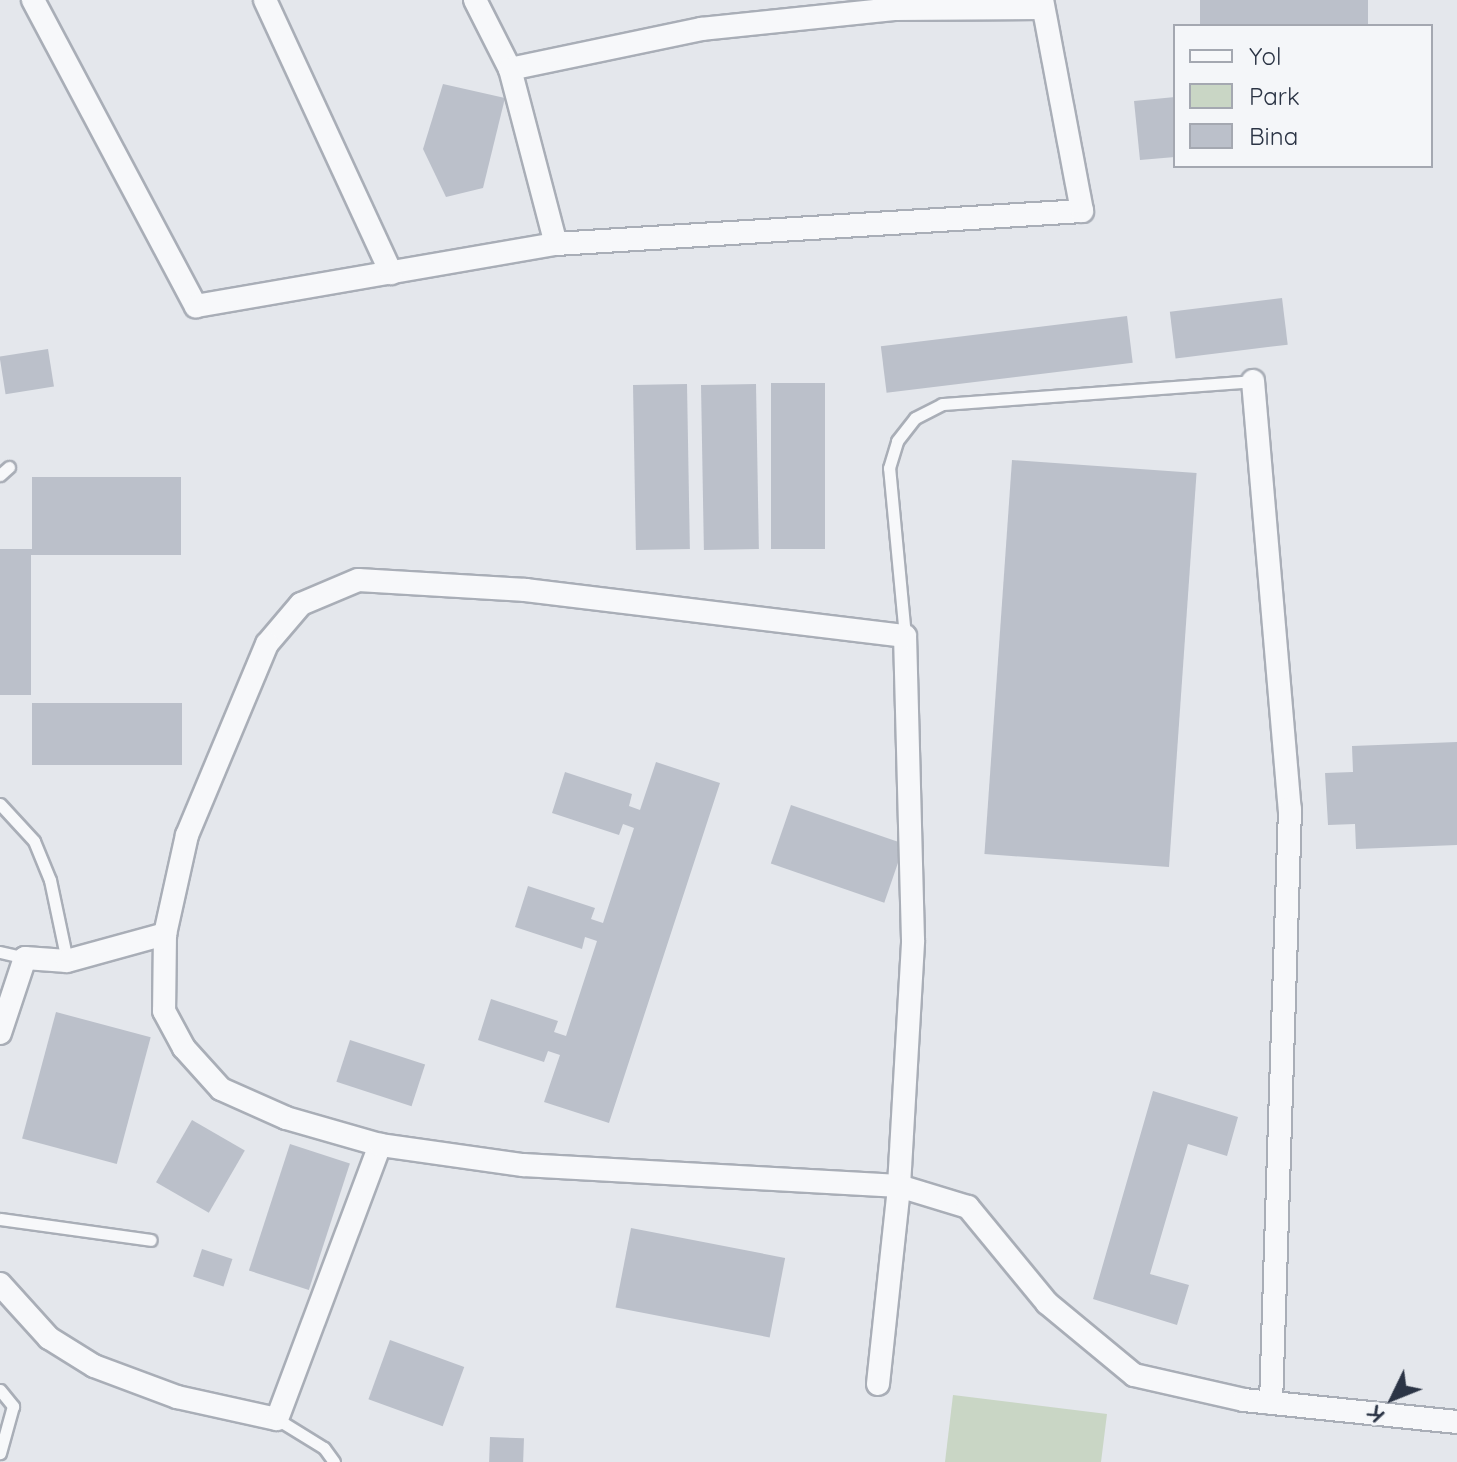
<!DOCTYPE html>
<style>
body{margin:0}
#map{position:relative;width:1457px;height:1462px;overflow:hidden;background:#e4e7ec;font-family:Quicksand,sans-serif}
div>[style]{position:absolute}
.green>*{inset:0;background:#c9d6c5}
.building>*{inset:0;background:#bbc0ca;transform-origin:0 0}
.roads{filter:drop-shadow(2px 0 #a9aeb7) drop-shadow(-2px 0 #a9aeb7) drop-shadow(0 2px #a9aeb7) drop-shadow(0 -2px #a9aeb7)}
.lane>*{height:11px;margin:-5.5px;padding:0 5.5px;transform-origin:5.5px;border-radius:5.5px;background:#f7f8fa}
.street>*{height:22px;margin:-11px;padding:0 11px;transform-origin:11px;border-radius:11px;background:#f7f8fa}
span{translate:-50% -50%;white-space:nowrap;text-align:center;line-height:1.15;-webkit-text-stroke:8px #f4f6f9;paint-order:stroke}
.legend{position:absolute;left:1173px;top:24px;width:260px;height:144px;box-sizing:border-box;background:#f4f6f9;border:2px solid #a4a8b1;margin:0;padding:10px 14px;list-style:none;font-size:24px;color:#2b3445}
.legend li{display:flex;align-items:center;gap:16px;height:40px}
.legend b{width:40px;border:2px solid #a4a8b1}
.north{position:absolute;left:1353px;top:1358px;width:80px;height:80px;-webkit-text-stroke:6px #f4f6f9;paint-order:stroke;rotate:227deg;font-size:22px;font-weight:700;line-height:32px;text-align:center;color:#2b3445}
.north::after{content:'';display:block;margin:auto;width:28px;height:36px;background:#2b3445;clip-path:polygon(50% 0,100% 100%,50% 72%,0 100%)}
</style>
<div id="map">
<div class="green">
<div style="clip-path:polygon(953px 1395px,1107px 1414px,1101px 1462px,945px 1462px)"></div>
</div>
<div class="building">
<div style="left:1200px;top:0;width:168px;height:26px"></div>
<div style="clip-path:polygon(443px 84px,505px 98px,483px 188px,446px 197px,423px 149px)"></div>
<div style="clip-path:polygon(1175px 97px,1175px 157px,1140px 160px,1134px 101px)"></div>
<div style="left:1282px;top:298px;width:47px;height:113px;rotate:83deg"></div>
<div style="left:1127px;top:316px;width:47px;height:248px;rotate:83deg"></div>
<div style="left:48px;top:349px;width:38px;height:49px;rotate:81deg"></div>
<div style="left:771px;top:383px;width:54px;height:166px"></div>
<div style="left:687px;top:384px;width:165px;height:54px;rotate:89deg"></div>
<div style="left:756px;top:384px;width:165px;height:55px;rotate:89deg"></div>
<div style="left:1012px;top:460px;width:185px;height:395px;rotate:4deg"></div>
<div style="clip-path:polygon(32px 477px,181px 477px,181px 555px,31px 555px,31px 695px,0 695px,0 549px,32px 549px)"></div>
<div style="left:32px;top:703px;width:150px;height:62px"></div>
<div style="clip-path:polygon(1457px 742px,1457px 845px,1356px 849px,1355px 824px,1328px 825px,1325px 773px,1353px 772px,1352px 746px)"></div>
<div style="clip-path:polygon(656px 762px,720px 783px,609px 1123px,544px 1102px,560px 1055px,548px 1051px,544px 1062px,478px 1040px,491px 999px,558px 1021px,554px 1032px,566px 1036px,597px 941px,585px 937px,582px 949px,515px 927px,528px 886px,595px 908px,591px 919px,603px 923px,634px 828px,623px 824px,619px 835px,552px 813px,565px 772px,632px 794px,629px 806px,640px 810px)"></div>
<div style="left:791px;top:805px;width:120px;height:62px;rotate:19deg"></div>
<div style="left:56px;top:1012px;width:98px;height:131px;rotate:15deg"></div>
<div style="left:350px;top:1040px;width:79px;height:44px;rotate:18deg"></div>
<div style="clip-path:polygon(1153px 1091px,1238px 1117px,1227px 1156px,1188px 1144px,1150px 1274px,1189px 1285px,1177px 1325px,1093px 1299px)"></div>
<div style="left:192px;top:1120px;width:61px;height:72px;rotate:30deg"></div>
<div style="left:290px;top:1144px;width:63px;height:133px;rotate:18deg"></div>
<div style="left:631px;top:1228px;width:157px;height:81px;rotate:11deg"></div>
<div style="left:202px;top:1249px;width:32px;height:29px;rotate:18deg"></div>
<div style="left:390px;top:1340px;width:79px;height:63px;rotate:20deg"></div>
<div style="left:490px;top:1437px;width:34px;height:25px;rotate:2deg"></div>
</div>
<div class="roads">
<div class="lane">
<div style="left:0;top:475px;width:12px;rotate:-42deg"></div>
<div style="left:905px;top:636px;width:169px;rotate:-95.4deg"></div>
<div style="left:889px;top:468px;width:28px;rotate:-73deg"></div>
<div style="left:897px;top:441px;width:29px;rotate:-52deg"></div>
<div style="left:915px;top:418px;width:30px;rotate:-27deg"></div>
<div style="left:942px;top:404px;width:312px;rotate:-4.2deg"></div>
<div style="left:0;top:804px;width:50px;rotate:47.4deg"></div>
<div style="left:34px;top:841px;width:42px;rotate:67.7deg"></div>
<div style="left:50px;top:880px;width:83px;rotate:78.1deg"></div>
<div style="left:0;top:952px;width:26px;rotate:13deg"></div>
<div style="left:0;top:1219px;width:152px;rotate:7.9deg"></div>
<div style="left:0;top:1390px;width:21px;rotate:51deg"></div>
<div style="left:13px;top:1406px;width:49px;rotate:105.5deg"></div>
<div style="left:277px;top:1419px;width:55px;rotate:31.7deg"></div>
<div style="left:324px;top:1448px;width:17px;rotate:54deg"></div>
</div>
<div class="street">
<div style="left:33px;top:0;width:347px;rotate:62deg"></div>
<div style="left:196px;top:306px;width:365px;rotate:-9.8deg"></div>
<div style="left:556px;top:244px;width:527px;rotate:-3.59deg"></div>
<div style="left:1082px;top:211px;width:215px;rotate:-100.7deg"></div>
<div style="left:265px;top:0;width:301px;rotate:65.2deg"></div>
<div style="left:475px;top:0;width:77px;rotate:63.1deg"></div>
<div style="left:510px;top:69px;width:181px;rotate:75.3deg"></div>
<div style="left:510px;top:69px;width:195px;rotate:-11.8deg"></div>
<div style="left:701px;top:29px;width:194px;rotate:-5.9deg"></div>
<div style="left:894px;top:9px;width:148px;rotate:-0.4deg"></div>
<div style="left:1253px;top:381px;width:430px;rotate:85.1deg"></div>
<div style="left:1290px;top:809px;width:594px;rotate:91.83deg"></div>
<div style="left:0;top:1033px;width:79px;rotate:-71.6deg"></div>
<div style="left:25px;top:958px;width:42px;rotate:4.1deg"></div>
<div style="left:67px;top:961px;width:102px;rotate:-15.4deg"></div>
<div style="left:0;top:1284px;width:73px;rotate:47.8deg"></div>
<div style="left:49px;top:1338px;width:53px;rotate:31.9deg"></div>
<div style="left:94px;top:1366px;width:89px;rotate:20.5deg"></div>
<div style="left:177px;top:1397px;width:102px;rotate:12.4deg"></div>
<div style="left:277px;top:1419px;width:293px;rotate:-69.4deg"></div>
<div style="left:878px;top:1384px;width:199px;rotate:-83.9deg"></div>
<div style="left:899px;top:1186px;width:246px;rotate:-86.7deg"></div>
<div style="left:913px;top:940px;width:304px;rotate:-91.5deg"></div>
<div style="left:905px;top:636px;width:382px;rotate:-173.1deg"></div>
<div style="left:526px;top:590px;width:168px;rotate:-176.6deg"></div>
<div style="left:358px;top:580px;width:62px;rotate:157.2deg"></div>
<div style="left:301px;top:604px;width:52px;rotate:130.4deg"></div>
<div style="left:267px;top:644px;width:207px;rotate:112.7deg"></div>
<div style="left:187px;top:835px;width:101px;rotate:102.5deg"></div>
<div style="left:165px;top:934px;width:77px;rotate:90.7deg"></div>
<div style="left:164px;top:1011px;width:42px;rotate:61.6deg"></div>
<div style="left:184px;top:1048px;width:55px;rotate:47.9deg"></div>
<div style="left:221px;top:1089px;width:71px;rotate:24deg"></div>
<div style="left:286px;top:1118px;width:98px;rotate:16deg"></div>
<div style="left:380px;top:1145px;width:144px;rotate:8deg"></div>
<div style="left:523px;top:1165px;width:377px;rotate:3.2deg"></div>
<div style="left:899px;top:1186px;width:72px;rotate:16.9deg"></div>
<div style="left:968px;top:1207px;width:124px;rotate:50.5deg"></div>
<div style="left:1047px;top:1303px;width:113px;rotate:39.6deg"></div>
<div style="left:1134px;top:1375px;width:113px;rotate:12.8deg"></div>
<div style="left:1244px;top:1400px;width:214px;rotate:5.9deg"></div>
</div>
</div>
<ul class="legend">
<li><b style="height:10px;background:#f7f8fa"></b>Yol</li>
<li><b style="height:22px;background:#c9d6c5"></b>Park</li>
<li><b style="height:22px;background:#bbc0ca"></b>Bina</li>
</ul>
<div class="north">K</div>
</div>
